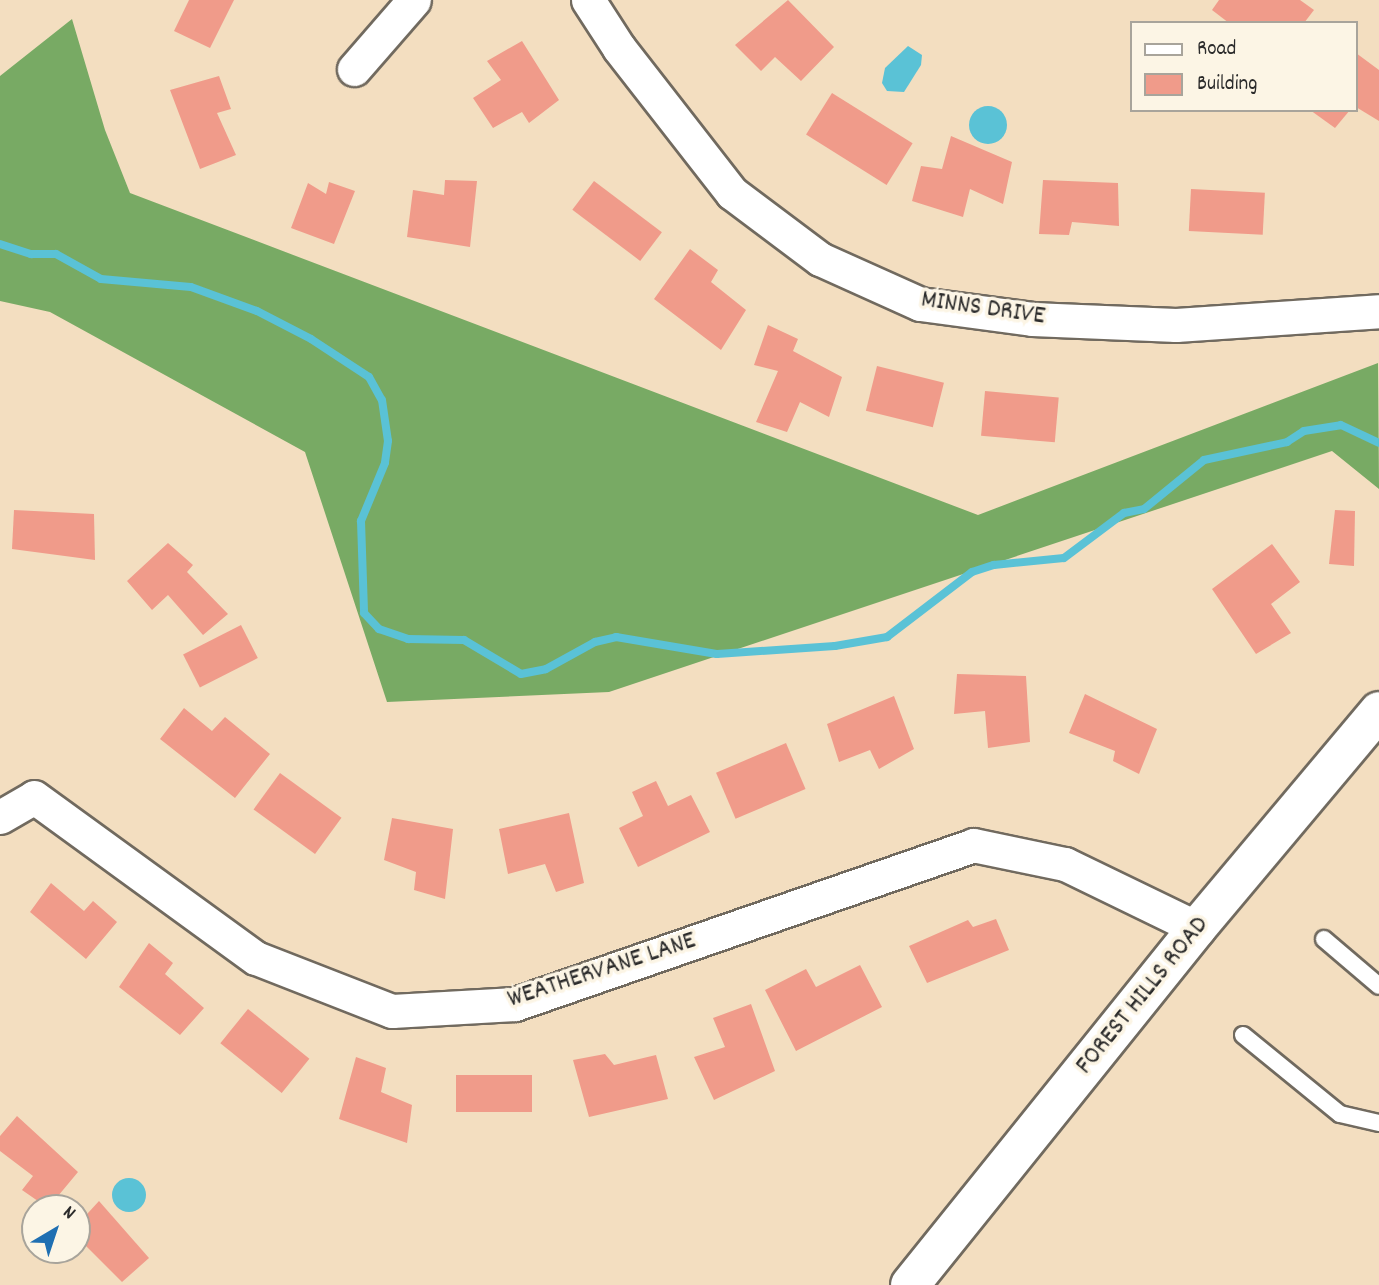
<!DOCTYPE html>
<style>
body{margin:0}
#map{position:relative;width:1379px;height:1285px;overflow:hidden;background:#f3dec0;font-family:Dekko,sans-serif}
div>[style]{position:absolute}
.forest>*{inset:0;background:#78aa64}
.water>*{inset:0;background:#5ac2d6}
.round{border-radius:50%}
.stream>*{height:8px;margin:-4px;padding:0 4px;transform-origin:4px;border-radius:4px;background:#5ac2d6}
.building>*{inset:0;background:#f09b8a;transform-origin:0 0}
.roads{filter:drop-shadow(2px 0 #716a5f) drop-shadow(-2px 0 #716a5f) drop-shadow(0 2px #716a5f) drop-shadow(0 -2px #716a5f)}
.service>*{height:16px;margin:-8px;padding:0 8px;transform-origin:8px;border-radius:8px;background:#fff}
.minor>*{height:33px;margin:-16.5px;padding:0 16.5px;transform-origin:16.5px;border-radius:16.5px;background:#fff}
.tertiary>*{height:38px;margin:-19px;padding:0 19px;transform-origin:19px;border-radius:19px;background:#fff}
span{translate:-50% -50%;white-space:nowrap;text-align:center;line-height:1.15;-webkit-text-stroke:7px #fcf5e5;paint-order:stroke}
.street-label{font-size:26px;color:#2b2b2b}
.legend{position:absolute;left:1130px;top:21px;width:228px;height:91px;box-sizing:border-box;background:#fcf5e5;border:2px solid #a8a49b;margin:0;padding:9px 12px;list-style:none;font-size:21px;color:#2b2b2b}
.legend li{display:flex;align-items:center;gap:14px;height:35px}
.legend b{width:35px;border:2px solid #a8a49b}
.north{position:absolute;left:21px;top:1194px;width:70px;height:70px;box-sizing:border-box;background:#fcf5e5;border:2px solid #a8a49b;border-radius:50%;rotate:39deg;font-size:19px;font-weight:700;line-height:28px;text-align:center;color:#2b2b2b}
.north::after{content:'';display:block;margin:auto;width:24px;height:32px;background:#1f6fb2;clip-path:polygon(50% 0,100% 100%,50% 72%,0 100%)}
</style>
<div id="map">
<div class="forest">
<div style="clip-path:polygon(72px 19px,105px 130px,130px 193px,978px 515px,1378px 363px,1379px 489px,1332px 451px,609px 692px,387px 702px,305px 452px,50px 312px,0 301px,0 76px)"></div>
</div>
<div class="water">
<div style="clip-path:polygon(908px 46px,922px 55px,921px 65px,904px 92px,887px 91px,882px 83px,885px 68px)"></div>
<div class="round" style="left:969px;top:106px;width:38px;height:38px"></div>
<div class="round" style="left:112px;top:1178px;width:34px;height:34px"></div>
</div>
<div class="stream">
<div style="left:0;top:244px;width:33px;rotate:18deg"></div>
<div style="left:31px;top:254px;width:25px"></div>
<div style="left:56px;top:254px;width:51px;rotate:29.1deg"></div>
<div style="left:101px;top:279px;width:90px;rotate:5.1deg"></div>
<div style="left:191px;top:287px;width:70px;rotate:20deg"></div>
<div style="left:257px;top:311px;width:61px;rotate:27.4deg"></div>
<div style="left:311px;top:339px;width:69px;rotate:33.2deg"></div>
<div style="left:369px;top:377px;width:26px;rotate:61deg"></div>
<div style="left:382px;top:400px;width:41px;rotate:81.7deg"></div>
<div style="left:388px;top:441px;width:22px;rotate:98deg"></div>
<div style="left:385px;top:463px;width:63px;rotate:112.5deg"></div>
<div style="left:361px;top:521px;width:92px;rotate:88.1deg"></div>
<div style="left:364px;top:613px;width:22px;rotate:47deg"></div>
<div style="left:379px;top:629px;width:31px;rotate:19deg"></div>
<div style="left:408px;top:639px;width:56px;rotate:1deg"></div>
<div style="left:464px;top:640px;width:66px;rotate:30.8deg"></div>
<div style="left:521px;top:674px;width:25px;rotate:-11deg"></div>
<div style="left:546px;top:669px;width:56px;rotate:-28.9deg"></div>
<div style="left:595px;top:642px;width:22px;rotate:-13deg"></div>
<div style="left:616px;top:637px;width:102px;rotate:9.6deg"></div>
<div style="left:717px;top:654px;width:118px;rotate:-3.9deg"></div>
<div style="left:835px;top:646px;width:53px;rotate:-9.8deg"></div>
<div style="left:887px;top:637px;width:107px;rotate:-37.4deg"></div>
<div style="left:972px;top:572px;width:23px;rotate:-18deg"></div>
<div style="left:994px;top:565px;width:70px;rotate:-5.7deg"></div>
<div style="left:1064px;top:558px;width:75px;rotate:-36.9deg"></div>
<div style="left:1124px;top:513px;width:20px;rotate:-11deg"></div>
<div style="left:1144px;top:509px;width:77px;rotate:-39.2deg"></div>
<div style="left:1204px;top:460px;width:85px;rotate:-12.2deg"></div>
<div style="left:1287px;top:442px;width:20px;rotate:-33deg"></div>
<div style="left:1304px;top:431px;width:37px;rotate:-9deg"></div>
<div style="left:1341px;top:425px;width:42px;rotate:25.3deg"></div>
</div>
<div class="building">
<div style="clip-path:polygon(189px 0,234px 0,210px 48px,174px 31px)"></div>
<div style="clip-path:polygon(788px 0,834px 47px,801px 81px,775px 57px,761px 71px,735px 45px)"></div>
<div style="clip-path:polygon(1219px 0,1300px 0,1314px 10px,1304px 23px,1229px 23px,1212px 10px)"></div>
<div style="clip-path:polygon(522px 41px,559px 100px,529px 123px,522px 112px,493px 128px,473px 98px,501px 80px,487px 61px)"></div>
<div style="clip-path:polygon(1356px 53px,1379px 70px,1379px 121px,1356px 107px)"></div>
<div style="clip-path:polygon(219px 76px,231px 109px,217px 113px,236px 155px,200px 169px,170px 90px)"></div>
<div style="left:832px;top:93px;width:95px;height:49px;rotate:32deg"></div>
<div style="clip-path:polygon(1310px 110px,1350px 110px,1335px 128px)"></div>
<div style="clip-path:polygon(951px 136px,1012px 162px,1003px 204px,970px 189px,963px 217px,912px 201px,921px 166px,942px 169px)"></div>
<div style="clip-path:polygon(445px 180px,477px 181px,470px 247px,407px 237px,413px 190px,444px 195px)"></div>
<div style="clip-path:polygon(1043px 180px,1118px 183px,1119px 226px,1072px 222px,1069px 235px,1039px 234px)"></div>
<div style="left:594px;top:181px;width:85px;height:36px;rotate:37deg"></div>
<div style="clip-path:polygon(329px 182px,355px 191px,334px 244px,291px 228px,308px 183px,326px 194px)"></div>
<div style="left:1191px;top:189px;width:74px;height:42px;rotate:3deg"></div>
<div style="clip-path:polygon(690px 249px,718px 270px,711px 282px,746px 310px,721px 350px,654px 299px)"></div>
<div style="clip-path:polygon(768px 325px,798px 339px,793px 351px,842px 377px,829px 417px,800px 402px,787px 432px,756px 422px,778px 371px,754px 365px)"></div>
<div style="left:877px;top:366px;width:69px;height:46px;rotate:14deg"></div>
<div style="left:985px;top:391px;width:74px;height:45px;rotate:5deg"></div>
<div style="clip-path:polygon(14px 510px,94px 514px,95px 560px,12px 549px)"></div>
<div style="clip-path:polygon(1335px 510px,1355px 511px,1354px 566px,1329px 564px)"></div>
<div style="clip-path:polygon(168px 543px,193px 565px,187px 572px,228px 614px,203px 635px,168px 595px,152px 610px,127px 581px)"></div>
<div style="clip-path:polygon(1272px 544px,1300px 582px,1271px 604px,1291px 633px,1256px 654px,1212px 589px)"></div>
<div style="left:241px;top:625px;width:37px;height:65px;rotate:63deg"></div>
<div style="clip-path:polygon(957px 674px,1026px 676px,1030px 742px,988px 748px,985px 711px,954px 714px)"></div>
<div style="clip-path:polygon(1085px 694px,1157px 729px,1139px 774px,1113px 761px,1115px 751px,1069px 733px)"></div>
<div style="clip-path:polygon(894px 696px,914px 749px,879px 769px,870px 750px,839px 762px,827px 724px)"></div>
<div style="clip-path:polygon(184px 708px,212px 731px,225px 717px,270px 754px,235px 798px,160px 739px)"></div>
<div style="left:786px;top:743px;width:50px;height:76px;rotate:67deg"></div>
<div style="left:280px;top:773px;width:76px;height:45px;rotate:36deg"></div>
<div style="clip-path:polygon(656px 781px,668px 806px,691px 795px,710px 832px,638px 867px,619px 828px,643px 816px,632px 792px)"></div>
<div style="clip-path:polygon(569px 813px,584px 883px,556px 892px,545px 864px,508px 874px,499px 829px)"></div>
<div style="clip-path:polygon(392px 818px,453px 829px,445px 899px,414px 890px,416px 872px,384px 860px)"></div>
<div style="clip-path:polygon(51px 883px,84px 911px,93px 901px,117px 922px,86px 959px,30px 912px)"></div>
<div style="clip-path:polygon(996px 919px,1009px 950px,927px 983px,909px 946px,968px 920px,973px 927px)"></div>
<div style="clip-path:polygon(149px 943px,173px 963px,165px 974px,204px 1008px,180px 1035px,119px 987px)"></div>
<div style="clip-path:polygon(860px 965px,882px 1007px,796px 1051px,765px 990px,806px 969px,816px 987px)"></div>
<div style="clip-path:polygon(751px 1004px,775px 1071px,714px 1100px,694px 1057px,725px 1047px,713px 1018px)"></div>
<div style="left:248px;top:1009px;width:79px;height:44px;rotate:39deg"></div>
<div style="clip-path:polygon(605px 1054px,614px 1065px,656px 1055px,668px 1099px,589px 1117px,573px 1060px)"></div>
<div style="clip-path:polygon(356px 1057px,386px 1068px,381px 1092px,412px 1105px,407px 1143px,339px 1119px)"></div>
<div style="left:456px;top:1075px;width:76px;height:37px"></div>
<div style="clip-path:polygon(17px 1116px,78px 1172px,48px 1208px,22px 1190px,33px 1176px,0 1151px,0 1136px)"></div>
<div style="clip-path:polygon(99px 1201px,149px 1258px,122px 1282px,77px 1237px,77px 1225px)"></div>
</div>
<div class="roads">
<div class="service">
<div style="left:1324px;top:939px;width:72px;rotate:40.5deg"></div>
<div style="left:1243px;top:1035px;width:125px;rotate:39.2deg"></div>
<div style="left:1340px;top:1114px;width:40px;rotate:13deg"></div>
</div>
<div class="minor">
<div style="left:588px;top:0;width:57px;rotate:57.1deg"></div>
<div style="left:619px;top:48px;width:184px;rotate:52.1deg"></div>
<div style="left:732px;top:193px;width:110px;rotate:36.9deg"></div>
<div style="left:820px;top:259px;width:110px;rotate:24.2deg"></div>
<div style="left:920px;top:304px;width:113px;rotate:7.6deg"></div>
<div style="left:1032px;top:319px;width:144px;rotate:2.4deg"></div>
<div style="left:1176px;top:325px;width:203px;rotate:-3.9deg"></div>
<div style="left:354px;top:69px;width:91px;rotate:-49deg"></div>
<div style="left:0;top:817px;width:39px;rotate:-30deg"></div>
<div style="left:34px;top:797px;width:274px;rotate:36deg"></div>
<div style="left:256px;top:958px;width:146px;rotate:21.3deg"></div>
<div style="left:392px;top:1011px;width:123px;rotate:-3.3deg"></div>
<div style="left:515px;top:1004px;width:485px;rotate:-19.1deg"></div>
<div style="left:973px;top:845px;width:94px;rotate:11.7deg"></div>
<div style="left:1065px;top:864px;width:147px;rotate:25.9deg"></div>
</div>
<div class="tertiary">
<div style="left:910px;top:1285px;width:458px;rotate:-51.2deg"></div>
<div style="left:1197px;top:928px;width:283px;rotate:-50deg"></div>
</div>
</div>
<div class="street-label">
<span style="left:983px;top:309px;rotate:8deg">MINNS DRIVE</span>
<span style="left:602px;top:971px;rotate:-18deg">WEATHERVANE LANE</span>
<span style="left:1143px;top:996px;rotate:-51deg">FOREST HILLS ROAD</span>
</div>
<ul class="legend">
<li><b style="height:9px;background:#fff"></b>Road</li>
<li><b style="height:19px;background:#f09b8a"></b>Building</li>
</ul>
<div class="north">N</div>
</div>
